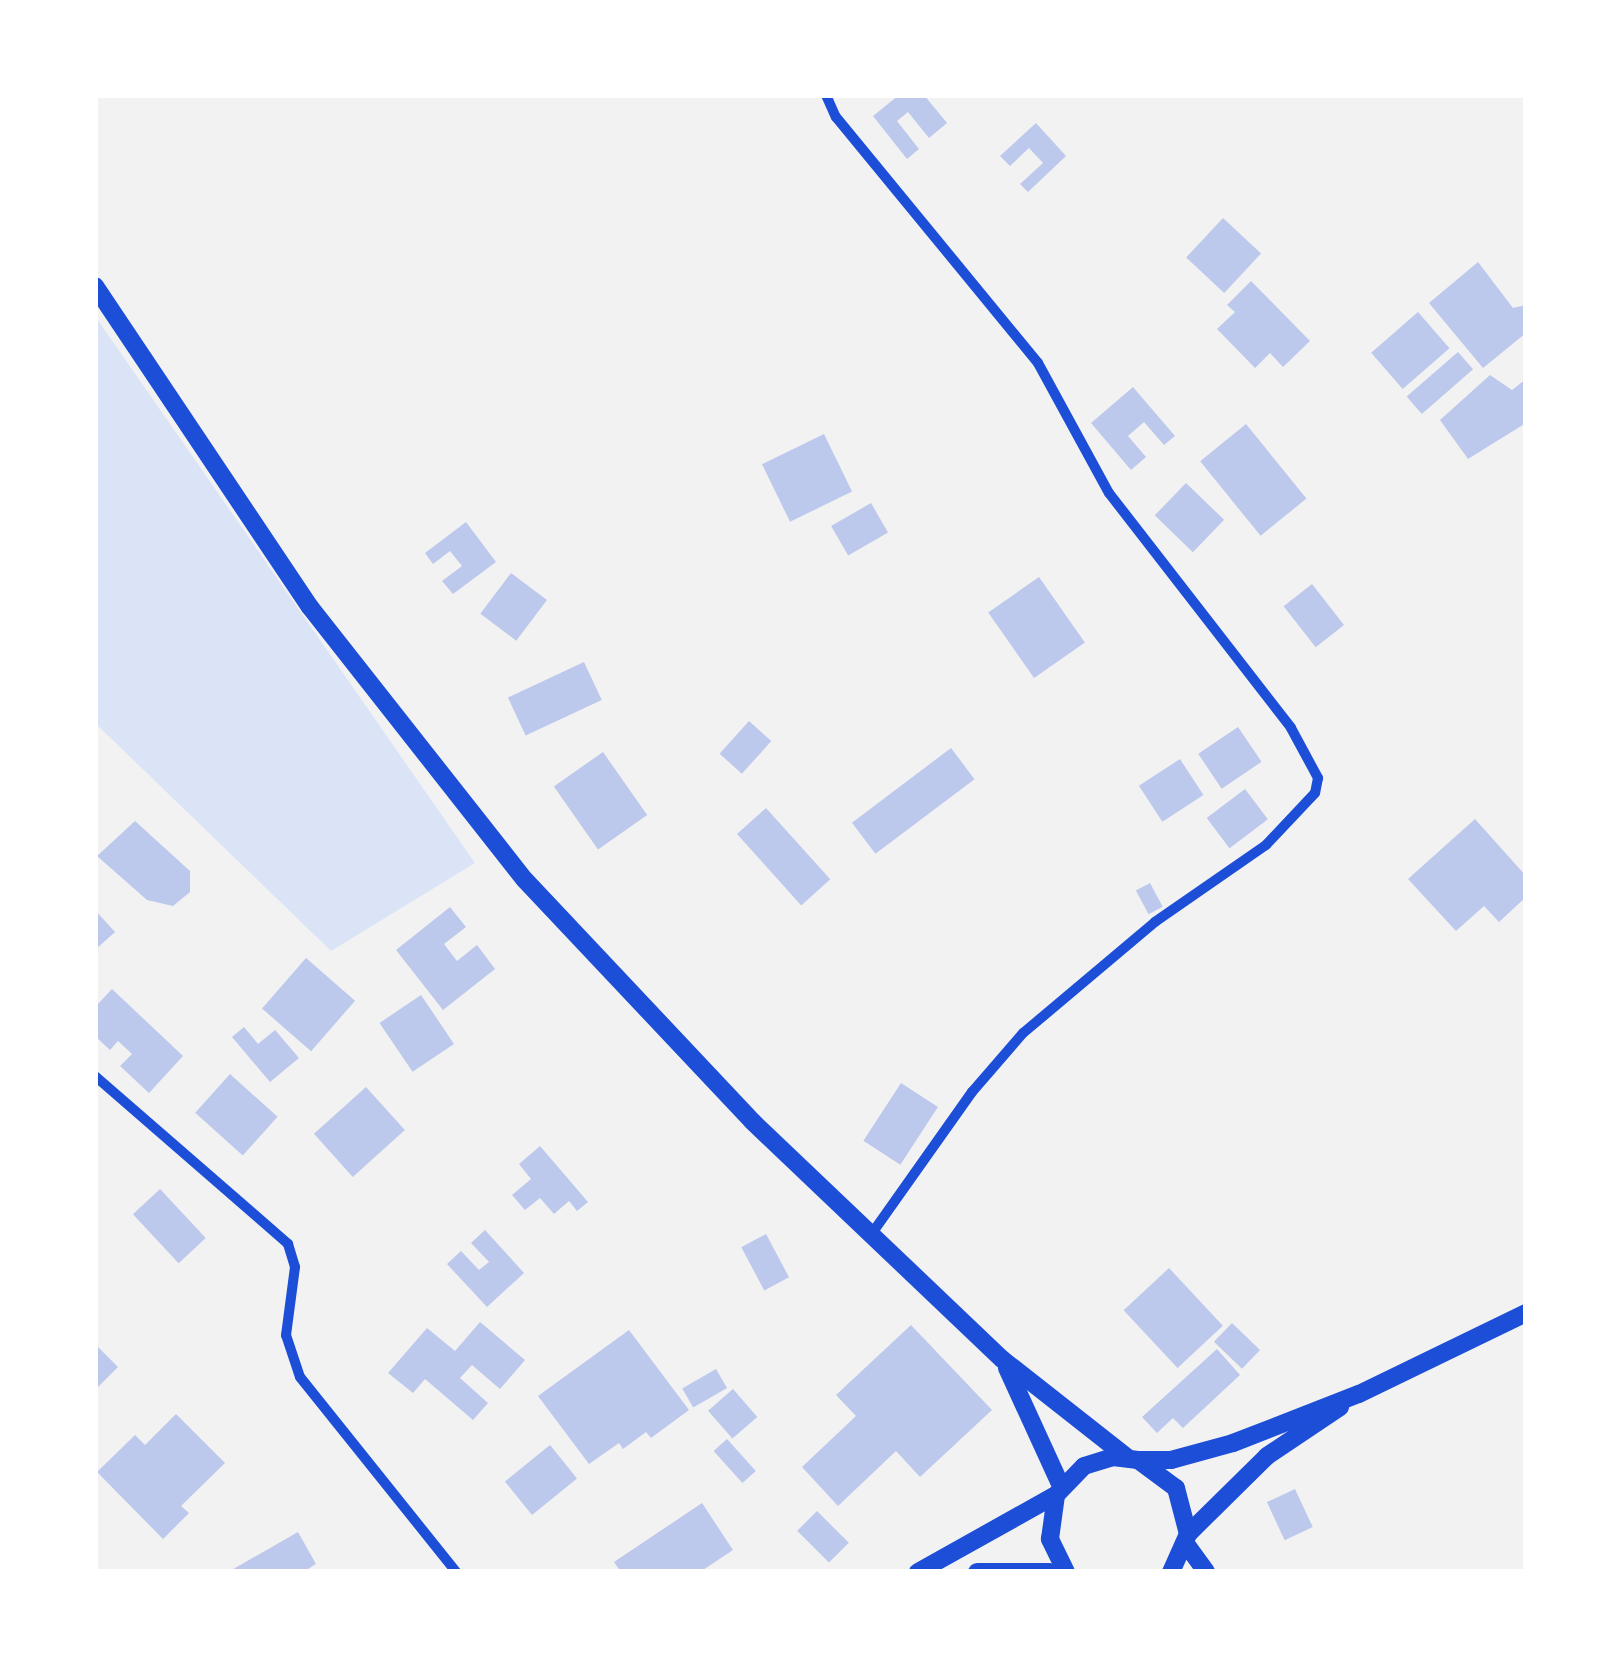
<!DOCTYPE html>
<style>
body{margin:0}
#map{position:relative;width:1621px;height:1667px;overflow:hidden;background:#f2f2f2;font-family:"DejaVu Sans",sans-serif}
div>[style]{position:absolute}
.green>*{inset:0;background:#dbe4f7}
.building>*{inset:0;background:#bdc9ec;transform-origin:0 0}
.minor>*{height:10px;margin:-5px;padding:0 5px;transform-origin:5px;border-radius:5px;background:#1d4ed8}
.tertiary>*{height:18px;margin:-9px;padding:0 9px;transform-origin:9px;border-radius:9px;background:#1d4ed8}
span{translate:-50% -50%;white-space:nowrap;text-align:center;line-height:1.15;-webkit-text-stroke:9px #fff;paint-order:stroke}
.frame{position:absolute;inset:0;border:98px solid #fff;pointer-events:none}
</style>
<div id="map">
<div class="green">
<div style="clip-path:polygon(95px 316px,475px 863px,331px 951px,95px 723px)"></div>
</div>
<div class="building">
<div style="clip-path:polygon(899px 95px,924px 95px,947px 123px,929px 138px,908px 112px,897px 121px,919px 149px,907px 159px,873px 116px)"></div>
<div style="clip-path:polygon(1036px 123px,1066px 156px,1028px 192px,1020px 184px,1043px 163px,1029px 148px,1010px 166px,1000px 156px)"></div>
<div style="left:1223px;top:218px;width:52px;height:54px;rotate:43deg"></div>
<div style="clip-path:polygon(1478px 262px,1513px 308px,1526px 305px,1526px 333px,1483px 368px,1429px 303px)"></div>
<div style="clip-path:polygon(1251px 281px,1310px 341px,1283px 367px,1270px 353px,1255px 368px,1217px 329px,1235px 312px,1227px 305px)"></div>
<div style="left:1418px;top:312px;width:48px;height:62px;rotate:49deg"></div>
<div style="left:1458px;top:352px;width:23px;height:68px;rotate:49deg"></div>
<div style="clip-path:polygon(1490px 375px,1512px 390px,1526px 379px,1526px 423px,1468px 459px,1440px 420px)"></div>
<div style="clip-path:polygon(1133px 387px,1175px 436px,1164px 445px,1144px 422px,1128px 436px,1146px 457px,1131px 470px,1091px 423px)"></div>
<div style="left:1246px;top:424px;width:96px;height:59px;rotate:51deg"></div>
<div style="left:824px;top:434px;width:64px;height:69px;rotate:64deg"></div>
<div style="left:1186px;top:483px;width:53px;height:45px;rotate:44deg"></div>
<div style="left:871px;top:503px;width:34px;height:46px;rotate:60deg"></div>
<div style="clip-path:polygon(466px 522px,496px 562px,453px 594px,442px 581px,462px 566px,450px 551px,433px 564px,425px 553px)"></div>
<div style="left:511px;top:573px;width:45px;height:51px;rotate:37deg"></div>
<div style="left:1039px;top:577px;width:80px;height:62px;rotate:55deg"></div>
<div style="left:1312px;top:584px;width:52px;height:36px;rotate:52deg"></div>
<div style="left:584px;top:662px;width:42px;height:84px;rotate:65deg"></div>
<div style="left:749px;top:721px;width:30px;height:44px;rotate:42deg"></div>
<div style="left:1238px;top:727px;width:42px;height:48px;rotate:56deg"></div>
<div style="left:951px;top:748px;width:39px;height:124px;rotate:53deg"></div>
<div style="left:603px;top:752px;width:77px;height:60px;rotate:55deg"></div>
<div style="left:1180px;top:759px;width:43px;height:49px;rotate:57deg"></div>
<div style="left:1245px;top:789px;width:38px;height:48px;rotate:53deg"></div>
<div style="left:766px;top:808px;width:96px;height:39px;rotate:48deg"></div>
<div style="clip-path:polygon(1475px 819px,1526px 876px,1526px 897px,1499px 922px,1484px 906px,1456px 931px,1408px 879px)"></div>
<div style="clip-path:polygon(135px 821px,190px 871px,190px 892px,173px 906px,147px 900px,97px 856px)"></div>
<div style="left:1150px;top:883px;width:27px;height:16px;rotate:62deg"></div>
<div style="clip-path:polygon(450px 907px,466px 927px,444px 944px,457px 961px,477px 945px,495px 969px,443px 1010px,396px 950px)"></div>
<div style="clip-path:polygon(95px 910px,115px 932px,95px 950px)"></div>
<div style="left:306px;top:958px;width:65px;height:67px;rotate:41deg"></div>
<div style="clip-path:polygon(112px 989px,183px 1056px,149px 1093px,120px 1066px,132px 1054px,118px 1041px,110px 1050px,95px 1036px,95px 1007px)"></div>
<div style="left:421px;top:995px;width:59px;height:50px;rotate:56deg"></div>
<div style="clip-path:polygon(244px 1027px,258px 1044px,275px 1030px,299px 1058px,270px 1082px,232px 1037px)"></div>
<div style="left:230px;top:1074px;width:64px;height:52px;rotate:42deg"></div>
<div style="left:901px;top:1083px;width:44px;height:69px;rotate:33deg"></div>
<div style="left:366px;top:1087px;width:58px;height:70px;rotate:48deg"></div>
<div style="clip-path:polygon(540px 1146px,588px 1202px,577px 1211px,569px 1201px,554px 1214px,540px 1198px,525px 1210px,512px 1195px,531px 1179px,519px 1164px)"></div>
<div style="left:160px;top:1189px;width:67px;height:37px;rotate:47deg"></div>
<div style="clip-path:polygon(485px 1230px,524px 1273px,487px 1307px,447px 1264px,461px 1251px,479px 1270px,489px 1262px,471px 1243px)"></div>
<div style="left:766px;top:1234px;width:49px;height:28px;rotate:62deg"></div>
<div style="left:1169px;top:1268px;width:79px;height:62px;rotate:47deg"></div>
<div style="clip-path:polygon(480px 1322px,525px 1360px,500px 1389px,472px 1365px,460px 1378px,488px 1403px,473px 1420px,425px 1379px,413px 1393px,388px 1373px,427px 1328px,455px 1351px)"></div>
<div style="left:1232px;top:1323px;width:39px;height:26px;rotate:44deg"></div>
<div style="clip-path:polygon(911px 1325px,992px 1410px,920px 1477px,896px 1451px,838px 1506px,802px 1467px,856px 1416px,836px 1395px)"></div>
<div style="clip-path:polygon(629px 1330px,689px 1410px,651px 1438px,646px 1432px,623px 1449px,619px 1443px,589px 1464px,538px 1396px)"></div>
<div style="clip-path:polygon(95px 1344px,118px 1367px,95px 1390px)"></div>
<div style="clip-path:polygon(1217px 1349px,1240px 1375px,1183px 1428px,1173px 1418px,1157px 1433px,1142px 1417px)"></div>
<div style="left:716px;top:1369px;width:22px;height:39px;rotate:60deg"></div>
<div style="left:733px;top:1389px;width:37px;height:33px;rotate:49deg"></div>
<div style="clip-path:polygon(176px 1414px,225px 1463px,181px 1506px,189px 1513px,163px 1539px,97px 1472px,135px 1435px,145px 1445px)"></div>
<div style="left:727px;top:1439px;width:43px;height:18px;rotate:48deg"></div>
<div style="left:550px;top:1445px;width:43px;height:58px;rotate:51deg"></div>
<div style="left:1295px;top:1489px;width:42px;height:31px;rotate:65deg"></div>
<div style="clip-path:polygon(702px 1503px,733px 1550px,700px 1572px,621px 1572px,614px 1562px)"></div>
<div style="left:817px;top:1511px;width:45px;height:28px;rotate:45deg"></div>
<div style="clip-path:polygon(298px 1532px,316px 1564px,303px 1572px,228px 1572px)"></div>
</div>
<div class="minor">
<div style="left:826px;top:95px;width:24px;rotate:66deg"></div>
<div style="left:836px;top:117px;width:318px;rotate:50.6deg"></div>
<div style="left:1038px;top:363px;width:148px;rotate:61.4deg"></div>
<div style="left:1109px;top:493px;width:297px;rotate:52.2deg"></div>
<div style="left:1291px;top:728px;width:57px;rotate:61.6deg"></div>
<div style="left:1318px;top:778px;width:15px;rotate:101deg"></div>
<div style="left:1315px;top:793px;width:71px;rotate:133.3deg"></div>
<div style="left:1266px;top:845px;width:135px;rotate:145.3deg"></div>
<div style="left:1155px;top:922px;width:172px;rotate:139.9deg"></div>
<div style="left:1023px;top:1033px;width:78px;rotate:130.8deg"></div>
<div style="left:972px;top:1092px;width:171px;rotate:125.3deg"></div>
<div style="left:95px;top:1076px;width:256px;rotate:41deg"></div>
<div style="left:288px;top:1244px;width:24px;rotate:73deg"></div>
<div style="left:295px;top:1267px;width:69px;rotate:97.5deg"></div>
<div style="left:286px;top:1335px;width:44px;rotate:71.6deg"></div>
<div style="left:300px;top:1377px;width:250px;rotate:51.3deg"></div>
</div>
<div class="tertiary">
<div style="left:95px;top:286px;width:386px;rotate:56.2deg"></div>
<div style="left:310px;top:607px;width:347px;rotate:51.8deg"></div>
<div style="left:525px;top:880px;width:332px;rotate:46.7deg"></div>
<div style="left:753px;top:1122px;width:344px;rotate:43.6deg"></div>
<div style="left:1002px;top:1359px;width:160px;rotate:38.2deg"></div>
<div style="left:1007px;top:1368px;width:130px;rotate:65.4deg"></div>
<div style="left:1138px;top:1460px;width:33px"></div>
<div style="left:1171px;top:1460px;width:64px;rotate:-15.3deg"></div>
<div style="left:1233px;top:1443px;width:135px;rotate:-21.3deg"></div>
<div style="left:1359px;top:1394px;width:186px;rotate:-25.9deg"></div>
<div style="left:1188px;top:1534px;width:111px;rotate:-44.6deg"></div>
<div style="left:1267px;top:1456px;width:88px;rotate:-33.9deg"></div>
<div style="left:1186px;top:1544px;width:34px;rotate:54deg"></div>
<div style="left:918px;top:1572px;width:158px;rotate:-29.2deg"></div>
<div style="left:977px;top:1572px;width:73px"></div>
<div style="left:1066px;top:1572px;width:37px;rotate:-116deg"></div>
<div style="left:1050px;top:1539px;width:44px;rotate:-82.2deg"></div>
<div style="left:1056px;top:1495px;width:40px;rotate:-46deg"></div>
<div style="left:1084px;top:1466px;width:30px;rotate:-17deg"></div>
<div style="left:1113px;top:1457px;width:25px;rotate:7deg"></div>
<div style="left:1138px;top:1460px;width:47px;rotate:36.4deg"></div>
<div style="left:1176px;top:1488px;width:48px;rotate:75.4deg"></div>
<div style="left:1188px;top:1534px;width:42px;rotate:114.1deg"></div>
</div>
<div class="frame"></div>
</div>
